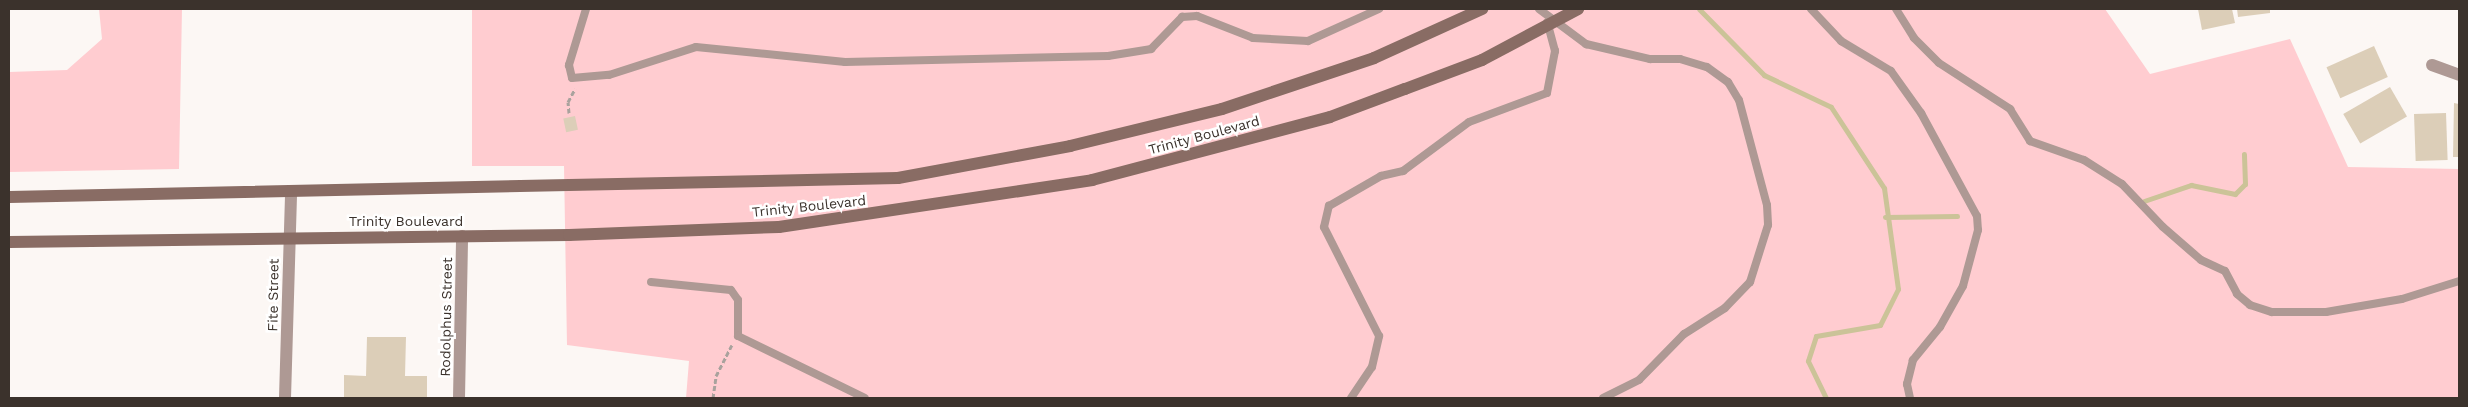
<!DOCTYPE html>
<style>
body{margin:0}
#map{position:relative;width:2468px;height:407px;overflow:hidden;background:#fcf7f4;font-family:"Work Sans",sans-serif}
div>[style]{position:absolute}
.green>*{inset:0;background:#ffccd0}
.stream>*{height:5px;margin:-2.5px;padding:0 2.5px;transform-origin:2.5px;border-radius:2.5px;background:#cbc398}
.building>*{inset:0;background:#dcceb8;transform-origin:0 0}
.path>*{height:3px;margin-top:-1.5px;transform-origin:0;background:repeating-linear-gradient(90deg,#a9a29d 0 5px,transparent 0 7.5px)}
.lane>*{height:8px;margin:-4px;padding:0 4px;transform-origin:4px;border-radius:4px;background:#ae9994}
.street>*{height:12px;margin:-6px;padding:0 6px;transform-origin:6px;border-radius:6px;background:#ae9994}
.secondary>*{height:12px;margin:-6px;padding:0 6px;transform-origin:6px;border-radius:6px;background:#896c64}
.secondary-bridge>*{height:12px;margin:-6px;padding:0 6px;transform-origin:6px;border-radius:6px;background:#896c64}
span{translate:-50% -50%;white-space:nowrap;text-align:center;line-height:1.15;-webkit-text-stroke:5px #fff;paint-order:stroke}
.street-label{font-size:14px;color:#3b322c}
.frame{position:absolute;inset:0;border:10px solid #3b322c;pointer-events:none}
</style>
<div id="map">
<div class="green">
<div style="clip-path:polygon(99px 9px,182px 9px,179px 169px,9px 172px,9px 72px,67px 70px,102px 39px)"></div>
<div style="clip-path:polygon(472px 9px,2105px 9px,2150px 74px,2290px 39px,2348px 167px,2459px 169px,2459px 398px,686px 398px,689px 361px,567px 345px,564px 166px,472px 166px)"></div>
</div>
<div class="stream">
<div style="left:1699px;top:9px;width:93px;rotate:45.4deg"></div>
<div style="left:1764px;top:75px;width:74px;rotate:25.5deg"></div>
<div style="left:1831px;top:107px;width:97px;rotate:56.8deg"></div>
<div style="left:1884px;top:188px;width:102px;rotate:82.1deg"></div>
<div style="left:1898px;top:289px;width:40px;rotate:116.6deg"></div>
<div style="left:1880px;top:325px;width:65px;rotate:170.2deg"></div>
<div style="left:1816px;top:336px;width:26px;rotate:108deg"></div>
<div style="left:1808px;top:361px;width:41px;rotate:64.1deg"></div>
<div style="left:2144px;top:201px;width:50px;rotate:-18.8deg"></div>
<div style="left:2191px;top:185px;width:45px;rotate:11.6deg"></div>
<div style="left:2235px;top:194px;width:14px;rotate:-45deg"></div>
<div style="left:2245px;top:184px;width:30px;rotate:-92deg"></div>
<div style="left:1885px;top:217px;width:72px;rotate:-0.8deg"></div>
</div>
<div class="building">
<div style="clip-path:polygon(2198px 9px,2232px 9px,2235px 23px,2202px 30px)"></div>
<div style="clip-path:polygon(2237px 9px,2270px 9px,2270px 13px,2238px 17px)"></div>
<div style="left:2374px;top:46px;width:34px;height:52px;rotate:66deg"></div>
<div style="left:2390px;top:87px;width:34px;height:54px;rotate:60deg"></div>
<div style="clip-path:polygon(2454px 103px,2459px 104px,2459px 157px,2453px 157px)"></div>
<div style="left:2446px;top:113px;width:47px;height:32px;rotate:88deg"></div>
<div style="left:575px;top:116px;width:14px;height:12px;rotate:78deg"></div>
<div style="clip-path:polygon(367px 337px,406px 337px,405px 376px,427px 376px,427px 398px,344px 398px,344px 375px,366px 376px)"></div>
</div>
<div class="path">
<div style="left:569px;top:113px;width:11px;rotate:-95deg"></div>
<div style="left:568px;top:102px;width:15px;rotate:-62deg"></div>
<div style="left:713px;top:398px;width:22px;rotate:-82deg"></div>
<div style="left:716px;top:376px;width:35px;rotate:-63deg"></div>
</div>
<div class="lane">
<div style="left:586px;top:9px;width:59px;rotate:106.9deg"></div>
<div style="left:569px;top:65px;width:13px;rotate:77deg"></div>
<div style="left:572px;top:78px;width:37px;rotate:-5deg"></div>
<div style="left:609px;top:75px;width:91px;rotate:-17.8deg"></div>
<div style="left:696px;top:47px;width:150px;rotate:5.7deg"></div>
<div style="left:845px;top:62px;width:263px;rotate:-1.3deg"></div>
<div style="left:1108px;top:56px;width:44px;rotate:-9.2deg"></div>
<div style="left:1151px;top:49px;width:45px;rotate:-45.9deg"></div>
<div style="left:1182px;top:17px;width:15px;rotate:-4deg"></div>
<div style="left:1197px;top:16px;width:60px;rotate:21.4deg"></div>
<div style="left:1253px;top:38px;width:55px;rotate:3.1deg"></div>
<div style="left:1308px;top:41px;width:78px;rotate:-24.3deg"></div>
<div style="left:1539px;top:9px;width:59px;rotate:36.7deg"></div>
<div style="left:1586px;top:44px;width:66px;rotate:13.2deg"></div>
<div style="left:1650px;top:59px;width:30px"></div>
<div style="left:1680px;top:59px;width:28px;rotate:17deg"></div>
<div style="left:1707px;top:67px;width:26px;rotate:36deg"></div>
<div style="left:1728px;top:82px;width:21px;rotate:59deg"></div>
<div style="left:1739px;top:100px;width:109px;rotate:75.1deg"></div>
<div style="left:1767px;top:205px;width:20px;rotate:87deg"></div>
<div style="left:1768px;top:225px;width:60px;rotate:107.5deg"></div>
<div style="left:1750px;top:282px;width:36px;rotate:134deg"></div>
<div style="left:1725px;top:308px;width:49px;rotate:147.6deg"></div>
<div style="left:1684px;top:334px;width:64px;rotate:134.4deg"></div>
<div style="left:1639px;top:380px;width:40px;rotate:153.4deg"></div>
<div style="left:1811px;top:9px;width:44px;rotate:46.8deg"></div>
<div style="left:1841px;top:41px;width:58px;rotate:31deg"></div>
<div style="left:1891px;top:71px;width:52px;rotate:54.5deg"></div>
<div style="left:1921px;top:113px;width:117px;rotate:61.5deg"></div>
<div style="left:1977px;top:216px;width:14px;rotate:86deg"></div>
<div style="left:1978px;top:230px;width:58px;rotate:105deg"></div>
<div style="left:1963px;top:286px;width:47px;rotate:119.3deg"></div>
<div style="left:1940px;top:327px;width:43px;rotate:129.3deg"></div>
<div style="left:1913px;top:360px;width:25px;rotate:104deg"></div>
<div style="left:1907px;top:384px;width:14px;rotate:78deg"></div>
<div style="left:1896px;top:9px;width:34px;rotate:58deg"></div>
<div style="left:1914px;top:38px;width:35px;rotate:45deg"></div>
<div style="left:1939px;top:63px;width:85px;rotate:32.9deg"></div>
<div style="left:2010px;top:109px;width:38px;rotate:58deg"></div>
<div style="left:2030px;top:141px;width:57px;rotate:19.4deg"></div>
<div style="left:2084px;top:160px;width:45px;rotate:32.3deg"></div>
<div style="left:2122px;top:184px;width:59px;rotate:46.4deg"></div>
<div style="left:2163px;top:227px;width:50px;rotate:41deg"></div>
<div style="left:2201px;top:260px;width:26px;rotate:25deg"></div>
<div style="left:2225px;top:271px;width:26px;rotate:62deg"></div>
<div style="left:2237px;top:294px;width:17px;rotate:40deg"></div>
<div style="left:2250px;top:305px;width:23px;rotate:18deg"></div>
<div style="left:2272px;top:312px;width:54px"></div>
<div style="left:2326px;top:312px;width:77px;rotate:-9.7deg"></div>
<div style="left:2402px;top:299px;width:60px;rotate:-17.5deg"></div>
<div style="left:651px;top:282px;width:80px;rotate:5.7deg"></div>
<div style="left:731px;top:290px;width:12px;rotate:55deg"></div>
<div style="left:738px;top:300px;width:36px;rotate:90deg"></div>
<div style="left:738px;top:336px;width:141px;rotate:26deg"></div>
<div style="left:1351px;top:398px;width:37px;rotate:-56deg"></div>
<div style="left:1372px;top:367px;width:32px;rotate:-77deg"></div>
<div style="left:1379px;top:336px;width:122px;rotate:-116.8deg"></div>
<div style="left:1324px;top:227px;width:22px;rotate:-77deg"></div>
<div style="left:1329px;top:206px;width:60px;rotate:-30deg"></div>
<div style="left:1381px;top:176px;width:23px;rotate:-13deg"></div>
<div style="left:1403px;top:171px;width:82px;rotate:-36.6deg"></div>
<div style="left:1469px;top:122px;width:83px;rotate:-20.4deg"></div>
<div style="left:1547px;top:93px;width:43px;rotate:-79.2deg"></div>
<div style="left:1555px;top:51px;width:30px;rotate:-105deg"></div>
</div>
<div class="street">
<div style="left:2432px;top:65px;width:29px;rotate:20deg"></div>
<div style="left:285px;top:398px;width:206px;rotate:-88.3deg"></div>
<div style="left:459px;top:398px;width:162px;rotate:-88.9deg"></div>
</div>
<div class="secondary">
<div style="left:9px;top:197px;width:889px;rotate:-1.22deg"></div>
<div style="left:898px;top:178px;width:175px;rotate:-10.5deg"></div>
<div style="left:1070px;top:146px;width:156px;rotate:-13.7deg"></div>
<div style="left:1222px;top:109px;width:160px;rotate:-18.5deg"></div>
<div style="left:1374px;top:58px;width:119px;rotate:-24.4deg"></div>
<div style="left:9px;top:242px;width:560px;rotate:-0.72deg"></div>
<div style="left:569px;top:235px;width:210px;rotate:-2.2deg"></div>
<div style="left:779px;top:227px;width:317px;rotate:-8.5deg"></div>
<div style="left:1092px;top:180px;width:246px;rotate:-14.8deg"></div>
<div style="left:1330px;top:117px;width:80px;rotate:-20.5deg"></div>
</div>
<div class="secondary-bridge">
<div style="left:1405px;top:89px;width:82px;rotate:-20.6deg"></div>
<div style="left:1482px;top:60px;width:109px;rotate:-28deg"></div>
</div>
<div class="street-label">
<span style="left:1204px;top:135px;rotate:-15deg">Trinity Boulevard</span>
<span style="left:809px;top:206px;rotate:-6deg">Trinity Boulevard</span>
<span style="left:406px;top:221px">Trinity Boulevard</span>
<span style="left:273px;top:295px;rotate:-89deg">Fite Street</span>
<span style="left:446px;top:317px;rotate:-89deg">Rodolphus Street</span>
</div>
<div class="frame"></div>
</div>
